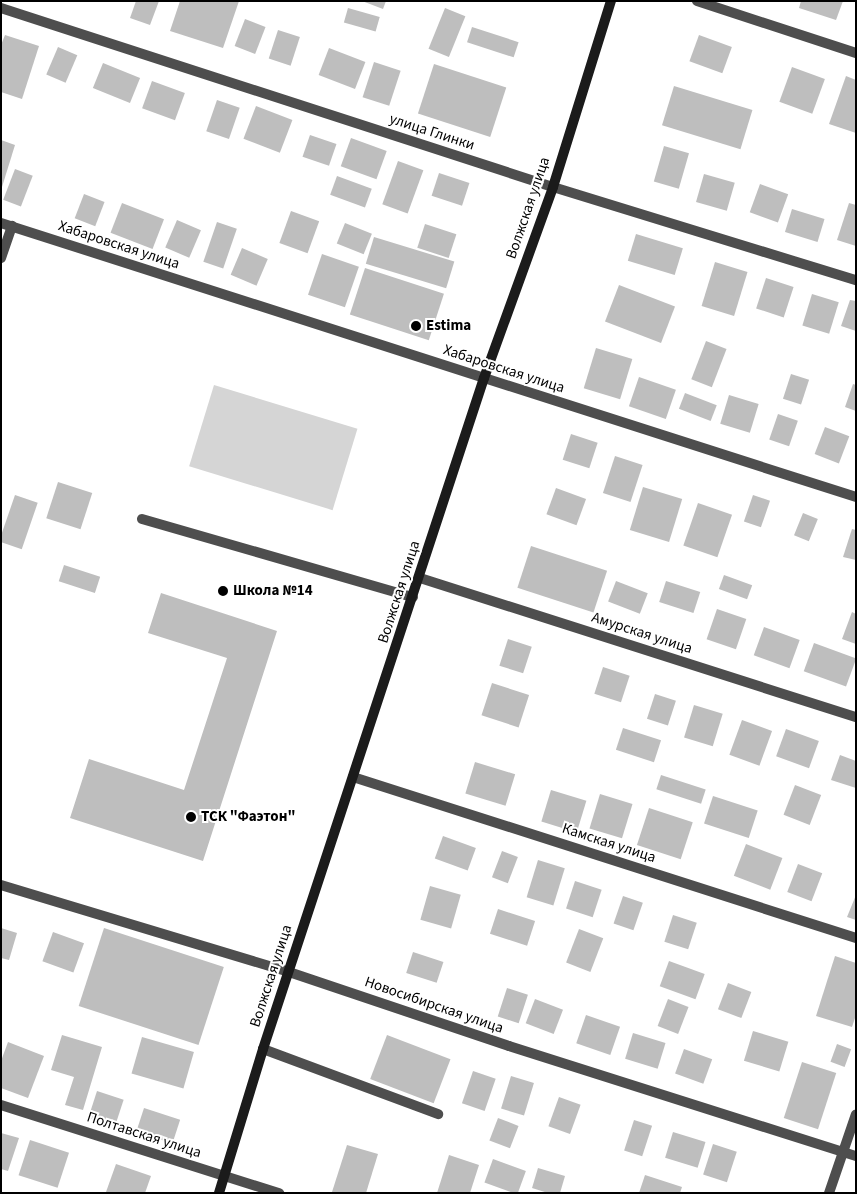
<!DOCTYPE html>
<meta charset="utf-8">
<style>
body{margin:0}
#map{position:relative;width:857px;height:1194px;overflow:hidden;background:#fff;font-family:"Source Sans 3",sans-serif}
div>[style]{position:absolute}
.green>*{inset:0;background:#d5d5d5;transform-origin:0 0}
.building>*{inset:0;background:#bebebe;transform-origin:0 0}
.lane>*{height:10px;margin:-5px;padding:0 5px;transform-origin:5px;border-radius:5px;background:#4e4e4e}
.street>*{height:10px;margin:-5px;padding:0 5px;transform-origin:5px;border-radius:5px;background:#4e4e4e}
.secondary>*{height:10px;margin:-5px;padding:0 5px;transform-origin:5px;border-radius:5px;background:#1b1b1b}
.dots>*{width:14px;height:14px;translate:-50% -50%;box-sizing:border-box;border:2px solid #fff;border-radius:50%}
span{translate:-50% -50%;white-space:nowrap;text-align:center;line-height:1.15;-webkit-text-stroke:4px #fff;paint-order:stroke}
.street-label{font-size:15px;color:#000}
.poi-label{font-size:15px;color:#000;font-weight:700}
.left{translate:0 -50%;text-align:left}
.frame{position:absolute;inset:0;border:2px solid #000;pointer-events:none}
</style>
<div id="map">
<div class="green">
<div style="left:214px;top:385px;width:150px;height:85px;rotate:17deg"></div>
</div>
<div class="building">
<div style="clip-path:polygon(136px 1px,159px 1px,150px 25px,130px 18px)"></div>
<div style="clip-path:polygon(180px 1px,239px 1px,223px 48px,170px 31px)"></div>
<div style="clip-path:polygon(362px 1px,386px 1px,383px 9px)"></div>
<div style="clip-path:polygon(801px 1px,843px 1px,836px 20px,799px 8px)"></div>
<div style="left:348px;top:8px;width:33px;height:15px;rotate:16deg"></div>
<div style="left:445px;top:8px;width:22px;height:44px;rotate:22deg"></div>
<div style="left:245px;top:19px;width:22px;height:29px;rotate:21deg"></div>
<div style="left:472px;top:27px;width:49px;height:16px;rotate:18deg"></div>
<div style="left:278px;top:30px;width:23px;height:30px;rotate:18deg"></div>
<div style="clip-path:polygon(5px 35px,39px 46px,22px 99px,1px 92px,1px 45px)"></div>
<div style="left:699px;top:35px;width:35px;height:28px;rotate:20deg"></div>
<div style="left:58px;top:47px;width:21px;height:30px;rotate:23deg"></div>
<div style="left:329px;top:48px;width:39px;height:29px;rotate:21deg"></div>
<div style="left:374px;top:62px;width:28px;height:37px;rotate:18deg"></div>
<div style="left:103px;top:63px;width:40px;height:27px;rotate:22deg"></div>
<div style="left:434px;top:64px;width:76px;height:52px;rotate:18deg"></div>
<div style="left:792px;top:67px;width:35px;height:37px;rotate:20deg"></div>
<div style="clip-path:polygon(846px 76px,856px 80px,856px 133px,829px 124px)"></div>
<div style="left:152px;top:81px;width:35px;height:29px;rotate:20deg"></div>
<div style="left:674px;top:86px;width:82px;height:41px;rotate:17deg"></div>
<div style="left:217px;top:100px;width:24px;height:33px;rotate:19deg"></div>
<div style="left:256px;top:106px;width:39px;height:35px;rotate:21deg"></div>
<div style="left:310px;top:135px;width:28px;height:23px;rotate:19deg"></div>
<div style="left:351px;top:138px;width:38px;height:30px;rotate:20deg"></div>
<div style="clip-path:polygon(1px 140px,15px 145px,2px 187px,1px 187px)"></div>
<div style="left:664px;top:146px;width:26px;height:37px;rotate:16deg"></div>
<div style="left:398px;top:161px;width:27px;height:46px;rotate:20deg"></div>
<div style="left:15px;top:169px;width:19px;height:33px;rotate:21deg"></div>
<div style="left:439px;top:173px;width:32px;height:24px;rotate:18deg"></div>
<div style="left:704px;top:174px;width:32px;height:29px;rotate:16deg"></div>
<div style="left:337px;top:176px;width:37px;height:20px;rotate:20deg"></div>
<div style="left:760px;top:184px;width:30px;height:30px;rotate:20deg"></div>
<div style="left:84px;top:194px;width:22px;height:26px;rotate:21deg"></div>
<div style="left:122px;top:203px;width:45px;height:32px;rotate:21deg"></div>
<div style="clip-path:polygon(849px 203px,856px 205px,856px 246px,837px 240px)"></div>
<div style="left:792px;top:209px;width:34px;height:24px;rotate:17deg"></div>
<div style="left:291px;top:211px;width:30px;height:34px;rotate:20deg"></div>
<div style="left:177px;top:220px;width:26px;height:30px;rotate:23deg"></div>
<div style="left:217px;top:222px;width:21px;height:42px;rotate:19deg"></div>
<div style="left:345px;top:223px;width:29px;height:22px;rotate:22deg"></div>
<div style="left:425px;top:224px;width:33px;height:25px;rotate:18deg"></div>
<div style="left:636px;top:234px;width:49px;height:28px;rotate:17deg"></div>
<div style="left:374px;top:237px;width:84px;height:28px;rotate:17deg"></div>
<div style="left:242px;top:248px;width:28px;height:29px;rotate:23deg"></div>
<div style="left:322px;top:254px;width:39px;height:43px;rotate:19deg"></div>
<div style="left:715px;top:262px;width:34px;height:46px;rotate:17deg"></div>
<div style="left:365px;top:268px;width:83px;height:49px;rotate:18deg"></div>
<div style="left:766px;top:278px;width:29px;height:32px;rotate:18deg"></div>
<div style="left:619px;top:285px;width:60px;height:39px;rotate:21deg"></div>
<div style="left:812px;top:294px;width:28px;height:33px;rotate:17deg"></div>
<div style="clip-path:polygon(850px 300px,856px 301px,856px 331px,841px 326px)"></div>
<div style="left:706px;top:341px;width:22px;height:41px;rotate:21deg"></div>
<div style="left:596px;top:348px;width:38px;height:42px;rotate:17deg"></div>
<div style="left:791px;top:374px;width:19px;height:26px;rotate:18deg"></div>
<div style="left:639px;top:377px;width:39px;height:31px;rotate:19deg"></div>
<div style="clip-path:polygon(853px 384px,856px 385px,856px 411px,845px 407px)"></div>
<div style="left:685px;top:393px;width:34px;height:17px;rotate:21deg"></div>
<div style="left:729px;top:395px;width:31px;height:30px;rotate:17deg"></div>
<div style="left:778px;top:414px;width:21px;height:27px;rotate:19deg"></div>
<div style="left:825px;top:427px;width:26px;height:29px;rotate:21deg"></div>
<div style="left:571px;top:434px;width:28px;height:27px;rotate:18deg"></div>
<div style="left:615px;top:456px;width:29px;height:39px;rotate:18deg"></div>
<div style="left:58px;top:482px;width:36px;height:38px;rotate:18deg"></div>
<div style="left:643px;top:487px;width:41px;height:45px;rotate:17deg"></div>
<div style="left:556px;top:488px;width:32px;height:28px;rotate:20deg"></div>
<div style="left:15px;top:495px;width:24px;height:49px;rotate:19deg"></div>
<div style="left:753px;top:495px;width:18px;height:28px;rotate:19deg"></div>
<div style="left:698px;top:503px;width:36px;height:45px;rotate:19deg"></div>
<div style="left:803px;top:513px;width:16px;height:24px;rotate:22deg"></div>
<div style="clip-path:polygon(852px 529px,856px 530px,856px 560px,843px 557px)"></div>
<div style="left:531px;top:546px;width:80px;height:44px;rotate:18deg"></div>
<div style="left:64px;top:565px;width:38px;height:17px;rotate:18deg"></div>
<div style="left:724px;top:575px;width:30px;height:15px;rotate:20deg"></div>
<div style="left:616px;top:581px;width:34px;height:22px;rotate:21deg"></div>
<div style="left:666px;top:581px;width:36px;height:22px;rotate:18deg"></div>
<div style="clip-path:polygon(161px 593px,277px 631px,203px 861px,70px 818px,89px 759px,184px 790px,227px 658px,148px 633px)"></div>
<div style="left:717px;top:609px;width:31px;height:32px;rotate:19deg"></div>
<div style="clip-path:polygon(852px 612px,856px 614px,856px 644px,842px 639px)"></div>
<div style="left:764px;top:627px;width:38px;height:30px;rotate:20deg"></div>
<div style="left:508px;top:639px;width:25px;height:28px;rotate:18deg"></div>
<div style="left:814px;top:643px;width:45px;height:30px;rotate:20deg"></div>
<div style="left:603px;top:667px;width:28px;height:28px;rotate:18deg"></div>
<div style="left:492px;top:683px;width:39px;height:34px;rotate:18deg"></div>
<div style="left:655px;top:694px;width:22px;height:26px;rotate:18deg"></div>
<div style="left:694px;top:705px;width:30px;height:34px;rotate:17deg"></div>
<div style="left:742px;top:720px;width:32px;height:37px;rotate:20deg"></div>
<div style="left:623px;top:728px;width:40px;height:23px;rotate:18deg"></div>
<div style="left:786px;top:729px;width:35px;height:29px;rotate:20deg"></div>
<div style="clip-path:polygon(840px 755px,856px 761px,856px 788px,831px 780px)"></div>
<div style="left:475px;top:762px;width:42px;height:33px;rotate:17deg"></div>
<div style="left:661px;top:775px;width:47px;height:15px;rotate:18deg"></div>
<div style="left:795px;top:785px;width:28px;height:32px;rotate:21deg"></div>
<div style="left:551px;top:790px;width:37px;height:33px;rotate:17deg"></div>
<div style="left:600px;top:794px;width:34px;height:36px;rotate:17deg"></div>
<div style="left:713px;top:796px;width:47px;height:29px;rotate:18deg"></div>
<div style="left:649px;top:808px;width:46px;height:39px;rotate:18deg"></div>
<div style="left:443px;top:836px;width:35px;height:24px;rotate:20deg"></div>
<div style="left:746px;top:844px;width:39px;height:34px;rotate:21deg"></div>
<div style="left:502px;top:851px;width:17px;height:28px;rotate:21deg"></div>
<div style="left:538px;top:860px;width:28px;height:39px;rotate:17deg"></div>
<div style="left:798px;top:864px;width:26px;height:30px;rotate:21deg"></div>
<div style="left:575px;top:881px;width:28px;height:29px;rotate:18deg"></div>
<div style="left:430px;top:886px;width:32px;height:35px;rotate:16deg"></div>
<div style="clip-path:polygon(856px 895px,856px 920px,847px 917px)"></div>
<div style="left:623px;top:896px;width:21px;height:29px;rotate:19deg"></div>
<div style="left:498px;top:909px;width:39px;height:26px;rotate:18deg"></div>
<div style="left:673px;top:915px;width:25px;height:28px;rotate:18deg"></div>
<div style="clip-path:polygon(1px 928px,17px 933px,9px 960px,1px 958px)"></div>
<div style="left:104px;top:928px;width:126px;height:82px;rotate:18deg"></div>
<div style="left:579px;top:929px;width:26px;height:36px;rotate:21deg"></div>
<div style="left:53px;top:932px;width:33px;height:31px;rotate:20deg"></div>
<div style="left:413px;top:952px;width:32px;height:22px;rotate:18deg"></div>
<div style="clip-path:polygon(835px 956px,856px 963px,856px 1015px,852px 1027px,816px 1016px)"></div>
<div style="left:669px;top:961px;width:38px;height:27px;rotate:20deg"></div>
<div style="left:728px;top:983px;width:25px;height:28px;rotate:21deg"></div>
<div style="left:507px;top:988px;width:22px;height:30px;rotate:18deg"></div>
<div style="left:535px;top:999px;width:30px;height:26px;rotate:21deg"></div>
<div style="left:668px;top:999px;width:22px;height:29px;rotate:21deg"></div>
<div style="left:586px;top:1015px;width:36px;height:30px;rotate:19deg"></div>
<div style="left:753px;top:1031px;width:37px;height:31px;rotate:17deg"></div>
<div style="left:633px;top:1033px;width:34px;height:27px;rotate:17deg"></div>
<div style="clip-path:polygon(62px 1035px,102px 1047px,83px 1110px,65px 1105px,74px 1077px,51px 1070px)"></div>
<div style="left:387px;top:1035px;width:68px;height:47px;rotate:21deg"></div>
<div style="left:142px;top:1037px;width:54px;height:38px;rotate:16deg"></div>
<div style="clip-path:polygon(8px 1042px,44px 1056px,28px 1098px,1px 1088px,1px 1061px)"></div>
<div style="left:837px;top:1044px;width:15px;height:19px;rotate:20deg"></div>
<div style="left:684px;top:1049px;width:30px;height:26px;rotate:20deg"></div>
<div style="left:802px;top:1062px;width:36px;height:59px;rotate:18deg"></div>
<div style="left:473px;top:1071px;width:24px;height:34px;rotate:19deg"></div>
<div style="left:511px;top:1076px;width:24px;height:34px;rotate:17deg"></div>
<div style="left:97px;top:1091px;width:28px;height:28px;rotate:18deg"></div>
<div style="left:559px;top:1097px;width:23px;height:31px;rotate:20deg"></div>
<div style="left:144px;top:1108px;width:38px;height:25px;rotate:18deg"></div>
<div style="left:498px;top:1118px;width:22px;height:24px;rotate:21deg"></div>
<div style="left:634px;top:1120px;width:19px;height:32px;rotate:18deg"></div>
<div style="left:673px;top:1132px;width:34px;height:27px;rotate:17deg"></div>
<div style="clip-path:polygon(1px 1133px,19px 1138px,8px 1171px,1px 1169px)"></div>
<div style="left:30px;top:1140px;width:41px;height:37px;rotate:18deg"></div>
<div style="left:713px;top:1144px;width:25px;height:32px;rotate:18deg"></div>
<div style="clip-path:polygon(347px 1145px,378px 1154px,366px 1193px,332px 1192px)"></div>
<div style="clip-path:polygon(449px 1155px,479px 1165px,470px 1193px,437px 1193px)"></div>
<div style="left:493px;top:1159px;width:35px;height:25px;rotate:20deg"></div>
<div style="clip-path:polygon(116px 1164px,151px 1176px,145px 1193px,106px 1192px)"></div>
<div style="clip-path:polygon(538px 1168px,565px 1176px,560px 1193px,548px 1193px,532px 1188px)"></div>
<div style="clip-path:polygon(645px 1175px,682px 1187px,680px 1193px,639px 1193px)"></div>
</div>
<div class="lane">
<div style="left:142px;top:519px;width:282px;rotate:16.1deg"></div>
<div style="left:263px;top:1049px;width:187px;rotate:20.4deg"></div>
</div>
<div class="street">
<div style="left:697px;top:1px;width:167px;rotate:18.1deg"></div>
<div style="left:1px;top:8px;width:580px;rotate:17.97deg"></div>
<div style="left:553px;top:187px;width:317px;rotate:17.1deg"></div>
<div style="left:1px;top:223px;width:898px;rotate:17.77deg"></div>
<div style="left:1px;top:258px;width:34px;rotate:-71deg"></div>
<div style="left:420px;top:578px;width:458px;rotate:17.7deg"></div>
<div style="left:353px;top:777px;width:528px;rotate:17.75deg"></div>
<div style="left:1px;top:885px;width:301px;rotate:16.8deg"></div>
<div style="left:289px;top:972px;width:232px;rotate:18.6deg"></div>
<div style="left:509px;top:1046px;width:364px;rotate:17.6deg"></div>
<div style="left:1px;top:1105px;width:292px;rotate:17.6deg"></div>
<div style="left:829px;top:1193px;width:83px;rotate:-71.1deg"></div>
</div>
<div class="secondary">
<div style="left:219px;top:1193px;width:151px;rotate:-73deg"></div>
<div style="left:263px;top:1049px;width:706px;rotate:-71.77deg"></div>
<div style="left:484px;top:378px;width:203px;rotate:-70.1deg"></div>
<div style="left:553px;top:187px;width:195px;rotate:-72.7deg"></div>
</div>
<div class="dots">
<div style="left:416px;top:326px;background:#000"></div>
<div style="left:223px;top:591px;background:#000"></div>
<div style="left:191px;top:817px;background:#000"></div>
</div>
<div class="street-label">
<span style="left:432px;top:132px;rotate:18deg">улица Глинки</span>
<span style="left:528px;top:208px;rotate:-71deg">Волжская улица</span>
<span style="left:119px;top:245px;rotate:18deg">Хабаровская улица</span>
<span style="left:504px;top:369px;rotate:18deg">Хабаровская улица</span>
<span style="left:399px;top:592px;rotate:-72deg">Волжская улица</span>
<span style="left:642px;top:633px;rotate:18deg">Амурская улица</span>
<span style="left:609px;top:843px;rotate:18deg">Камская улица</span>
<span style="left:271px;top:976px;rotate:-72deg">Волжская улица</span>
<span style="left:434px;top:1005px;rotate:19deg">Новосибирская улица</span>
<span style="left:144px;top:1135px;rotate:18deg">Полтавская улица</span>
</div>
<div class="poi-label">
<span class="left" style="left:426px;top:326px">Estima</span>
<span class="left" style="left:233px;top:591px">Школа №14</span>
<span class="left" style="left:201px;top:817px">ТСК "Фаэтон"</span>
</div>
<div class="frame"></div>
</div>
